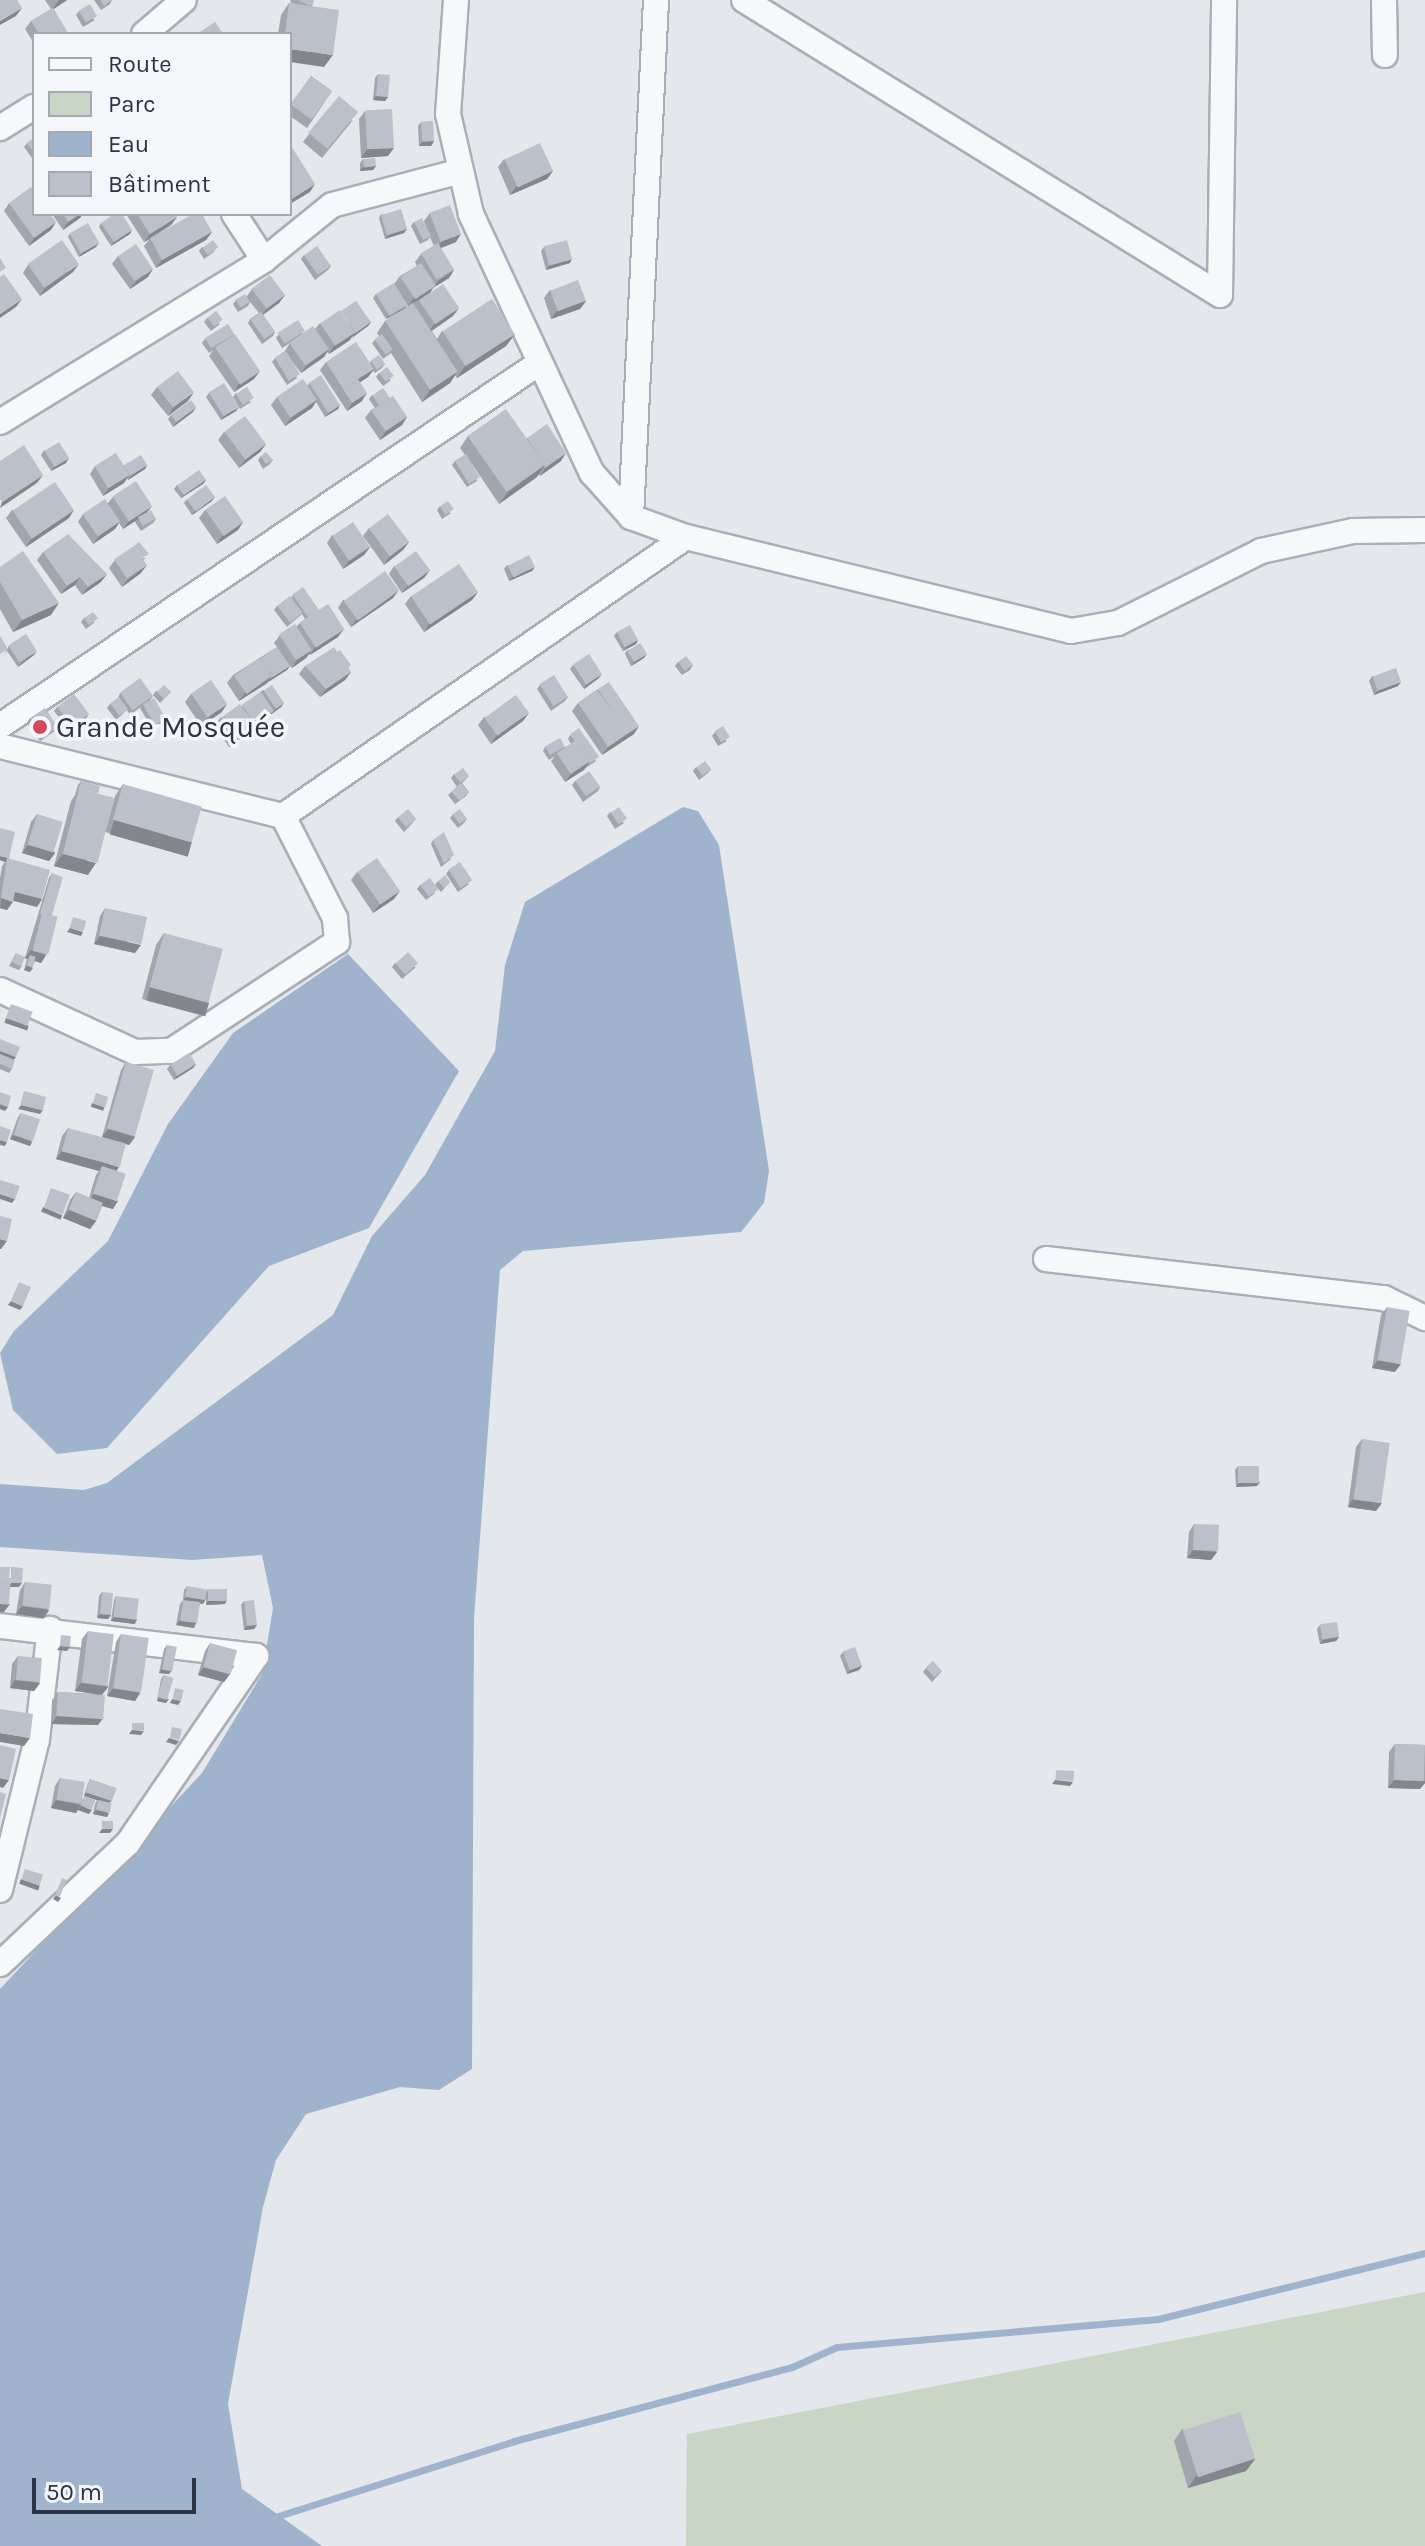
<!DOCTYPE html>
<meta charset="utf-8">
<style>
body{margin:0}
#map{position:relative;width:1425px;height:2546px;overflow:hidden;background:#e4e7ec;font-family:Karla,sans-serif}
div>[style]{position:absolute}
.green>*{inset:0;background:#c9d6c5}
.water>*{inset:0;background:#9fb4cc}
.stream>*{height:7px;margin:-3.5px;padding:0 3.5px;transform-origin:3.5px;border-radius:3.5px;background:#9fb4cc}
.roads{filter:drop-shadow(2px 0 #a9aeb7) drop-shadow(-2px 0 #a9aeb7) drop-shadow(0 2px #a9aeb7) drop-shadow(0 -2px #a9aeb7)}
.minor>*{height:24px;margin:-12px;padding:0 12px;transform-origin:12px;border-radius:12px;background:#f7f8fa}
.wall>*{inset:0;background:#a1a5ae}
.shaded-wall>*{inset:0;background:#83868d;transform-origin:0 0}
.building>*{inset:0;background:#bbc0ca;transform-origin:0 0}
.dots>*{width:22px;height:22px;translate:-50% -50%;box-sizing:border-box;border:4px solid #f4f6f9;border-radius:50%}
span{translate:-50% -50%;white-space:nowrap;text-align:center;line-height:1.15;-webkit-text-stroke:7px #f4f6f9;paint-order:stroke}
.poi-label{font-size:30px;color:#2b3445}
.left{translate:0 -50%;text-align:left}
.legend{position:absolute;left:32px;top:32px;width:260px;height:184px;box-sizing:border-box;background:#f4f6f9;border:2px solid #a4a8b1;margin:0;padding:10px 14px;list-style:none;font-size:24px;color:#2b3445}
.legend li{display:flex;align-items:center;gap:16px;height:40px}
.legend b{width:40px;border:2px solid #a4a8b1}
.scale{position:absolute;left:32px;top:2478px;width:164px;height:36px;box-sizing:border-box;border:4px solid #2b3445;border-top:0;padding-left:10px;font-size:24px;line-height:28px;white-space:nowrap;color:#2b3445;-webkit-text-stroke:6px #f4f6f9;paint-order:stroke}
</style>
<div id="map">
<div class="green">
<div style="clip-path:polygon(1425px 2292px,1425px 2546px,686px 2546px,687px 2434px)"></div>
</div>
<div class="water">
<div style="clip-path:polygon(683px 807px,698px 811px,719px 845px,769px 1171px,764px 1203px,741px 1232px,523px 1251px,500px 1270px,474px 1618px,472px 2069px,439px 2090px,400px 2087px,306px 2114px,276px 2160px,263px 2207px,228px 2404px,242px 2489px,322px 2546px,0 2546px,0 1989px,202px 1773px,262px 1674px,273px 1608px,262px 1555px,192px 1560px,0 1547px,0 1484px,84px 1490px,107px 1483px,333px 1315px,372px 1236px,425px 1175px,495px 1051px,505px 965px,525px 902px)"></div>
<div style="clip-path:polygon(348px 954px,459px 1071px,369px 1228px,269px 1266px,107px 1448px,57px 1454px,13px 1410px,0 1353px,14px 1331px,108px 1241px,168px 1124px,233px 1033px)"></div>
</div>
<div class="stream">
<div style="left:275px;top:2517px;width:251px;rotate:-17.6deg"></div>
<div style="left:514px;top:2441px;width:288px;rotate:-14.9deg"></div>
<div style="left:792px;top:2367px;width:49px;rotate:-24deg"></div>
<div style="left:837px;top:2347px;width:322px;rotate:-5deg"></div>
<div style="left:1158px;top:2319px;width:275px;rotate:-13.9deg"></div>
</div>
<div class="roads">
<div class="minor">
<div style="left:456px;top:0;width:114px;rotate:94deg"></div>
<div style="left:448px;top:114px;width:103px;rotate:77deg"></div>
<div style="left:471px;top:214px;width:286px;rotate:65deg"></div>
<div style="left:592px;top:473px;width:59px;rotate:48.4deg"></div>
<div style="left:631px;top:517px;width:59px;rotate:20deg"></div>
<div style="left:686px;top:537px;width:396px;rotate:13.7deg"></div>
<div style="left:1071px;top:631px;width:48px;rotate:-9.7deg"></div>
<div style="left:1118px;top:623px;width:160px;rotate:-26.7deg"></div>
<div style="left:1261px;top:551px;width:94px;rotate:-12.3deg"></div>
<div style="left:1353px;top:531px;width:72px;rotate:-0.8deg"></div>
<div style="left:744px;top:0;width:560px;rotate:31.79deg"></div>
<div style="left:1384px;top:0;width:55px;rotate:89deg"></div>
<div style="left:144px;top:34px;width:52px;rotate:-40.4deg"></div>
<div style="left:0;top:128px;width:40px;rotate:-32deg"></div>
<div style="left:234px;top:214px;width:55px;rotate:56.9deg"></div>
<div style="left:1220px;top:295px;width:295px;rotate:-89.2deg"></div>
<div style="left:0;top:422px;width:310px;rotate:-31.5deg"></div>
<div style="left:264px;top:260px;width:87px;rotate:-39deg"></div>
<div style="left:332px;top:205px;width:129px;rotate:-14.8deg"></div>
<div style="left:631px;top:517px;width:518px;rotate:-87.23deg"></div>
<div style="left:0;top:726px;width:648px;rotate:-33.94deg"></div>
<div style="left:0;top:746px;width:292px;rotate:13.9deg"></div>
<div style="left:283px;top:816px;width:490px;rotate:-34.7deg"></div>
<div style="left:0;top:990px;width:149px;rotate:24.7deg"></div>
<div style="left:135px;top:1052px;width:36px;rotate:-2deg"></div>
<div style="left:171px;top:1051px;width:199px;rotate:-33.3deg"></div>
<div style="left:337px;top:942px;width:24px;rotate:-95deg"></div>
<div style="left:335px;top:918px;width:114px;rotate:-117deg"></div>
<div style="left:1046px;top:1259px;width:340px;rotate:6.6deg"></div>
<div style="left:1384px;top:1298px;width:46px;rotate:26deg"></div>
<div style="left:0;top:1626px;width:258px;rotate:6.7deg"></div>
<div style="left:256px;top:1656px;width:227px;rotate:124.4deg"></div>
<div style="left:128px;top:1843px;width:176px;rotate:136.6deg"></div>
<div style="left:0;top:1890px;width:155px;rotate:-76.2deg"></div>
<div style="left:37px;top:1739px;width:111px;rotate:-83.3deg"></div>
</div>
</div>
<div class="wall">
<div style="clip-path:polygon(45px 0,67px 0,54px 9px,65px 34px,34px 34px,34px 43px,25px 29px,31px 21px,51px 9px)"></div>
<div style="clip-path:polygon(94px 0,112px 0,110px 4px,101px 10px)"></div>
<div style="clip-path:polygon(291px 0,314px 0,312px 6px,324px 67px,290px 34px,278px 34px,281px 15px,289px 3px,294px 4px,290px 2px)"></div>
<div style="clip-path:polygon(79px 11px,95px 20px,83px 27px,76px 15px)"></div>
<div style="clip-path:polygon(378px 74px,388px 97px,385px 101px,373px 100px,375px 78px)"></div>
<div style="clip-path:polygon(311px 76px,332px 91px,307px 128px,290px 116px,290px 106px)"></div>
<div style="clip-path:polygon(365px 111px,388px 156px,361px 158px,359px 119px)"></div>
<div style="clip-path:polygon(353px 120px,322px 158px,303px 142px,309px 134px)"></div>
<div style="clip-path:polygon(421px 122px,434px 141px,431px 146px,419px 146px,418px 126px)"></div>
<div style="clip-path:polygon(34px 138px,34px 157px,32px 158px,24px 147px,27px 143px)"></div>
<div style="clip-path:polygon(363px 159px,376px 166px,373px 170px,360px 171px,360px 163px)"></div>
<div style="clip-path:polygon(504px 159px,553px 171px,547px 179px,510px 195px,498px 167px)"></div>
<div style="clip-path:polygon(9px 203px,51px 230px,29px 246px,4px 211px)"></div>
<div style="clip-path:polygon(430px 213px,456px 242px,440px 248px,454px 270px,449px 278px,433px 288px,430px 293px,453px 316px,432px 331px,437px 339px,442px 331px,515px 334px,506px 346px,457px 378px,455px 375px,450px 383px,422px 402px,391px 353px,383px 359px,372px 343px,379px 336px,377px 333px,385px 321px,400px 311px,386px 319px,373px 298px,376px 294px,407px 305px,404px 308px,408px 306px,394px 284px,400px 276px,417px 266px,415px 262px,421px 254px,434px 246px,430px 237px,428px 240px,420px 244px,411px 226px,414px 222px,427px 229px,424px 221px)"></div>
<div style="clip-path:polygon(52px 214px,83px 214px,80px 218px,63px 230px)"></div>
<div style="clip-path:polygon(126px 214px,174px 214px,177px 217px,171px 225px,159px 233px,212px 232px,206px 240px,156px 268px,144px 246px,149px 240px,144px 242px)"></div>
<div style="clip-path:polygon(381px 214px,407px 229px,404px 233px,385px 239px,379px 218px)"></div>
<div style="clip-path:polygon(101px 223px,130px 234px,111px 246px,99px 227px)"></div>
<div style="clip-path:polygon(70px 233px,96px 247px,79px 257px,68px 237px)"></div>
<div style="clip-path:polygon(202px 247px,215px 251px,204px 259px,199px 251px)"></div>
<div style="clip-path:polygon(544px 247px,570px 263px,546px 270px,541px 251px)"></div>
<div style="clip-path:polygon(304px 255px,331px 266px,328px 270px,315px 280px,301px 259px)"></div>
<div style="clip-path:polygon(118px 256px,148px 277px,130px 289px,112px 264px)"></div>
<div style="clip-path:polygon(28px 265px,73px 272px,40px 296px,23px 273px)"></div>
<div style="clip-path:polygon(252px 289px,285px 295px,279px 303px,263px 315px,275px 332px,273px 336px,262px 344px,248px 323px,250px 319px,259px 313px,250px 302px,248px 306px,238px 312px,233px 304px,236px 300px,247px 296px)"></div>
<div style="clip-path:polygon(550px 290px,586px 301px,580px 309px,551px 319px,544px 298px)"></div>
<div style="clip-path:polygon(207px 318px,220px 324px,211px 331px,204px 322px)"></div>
<div style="clip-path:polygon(371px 322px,368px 326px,351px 337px,350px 340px,329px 354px,327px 352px,324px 357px,301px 373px,291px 360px,297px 378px,287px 385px,272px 362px,275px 358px,285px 351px,290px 343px,282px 348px,276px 338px,279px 334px,304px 333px,315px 329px,320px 323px)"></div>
<div style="clip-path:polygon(234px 334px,254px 379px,234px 392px,209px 356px,213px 350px,209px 353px,202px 343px,205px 339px)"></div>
<div style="clip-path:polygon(371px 361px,385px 364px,382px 368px,375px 373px,373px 371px,368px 377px,360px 382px,362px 401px,347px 411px,320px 370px,326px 362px,370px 363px)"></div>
<div style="clip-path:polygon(379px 373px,391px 380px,383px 386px,376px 377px)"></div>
<div style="clip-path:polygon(309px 383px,340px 405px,338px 409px,325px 417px,316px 402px,312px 408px,285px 426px,271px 405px,277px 397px,308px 385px)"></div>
<div style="clip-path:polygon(157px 387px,188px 401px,168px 416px,151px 395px)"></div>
<div style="clip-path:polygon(209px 393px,236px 411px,221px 420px,206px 397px)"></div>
<div style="clip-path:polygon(236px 393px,251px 402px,240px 409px,233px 397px)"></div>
<div style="clip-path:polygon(372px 395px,390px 398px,407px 417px,402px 425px,380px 440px,365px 418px,371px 410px,375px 408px,369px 399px)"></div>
<div style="clip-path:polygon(193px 412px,173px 427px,168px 419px,171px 415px)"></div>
<div style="clip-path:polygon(224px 432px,266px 444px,260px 452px,239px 468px,218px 440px)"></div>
<div style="clip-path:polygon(468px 436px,527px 438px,561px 461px,540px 476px,539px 474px,537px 477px,499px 504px,472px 464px,477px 481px,467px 487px,452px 465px,455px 461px,465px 455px,460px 448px)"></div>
<div style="clip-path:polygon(44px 450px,66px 463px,51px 471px,41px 455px)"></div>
<div style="clip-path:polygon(261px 456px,273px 460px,270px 464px,263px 469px,258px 460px)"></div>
<div style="clip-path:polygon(147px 465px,145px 469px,128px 480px,127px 478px,124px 483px,103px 496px,90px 474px,95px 466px)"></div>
<div style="clip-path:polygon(206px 480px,203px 484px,181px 498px,174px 489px,177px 485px)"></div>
<div style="clip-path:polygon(113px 497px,147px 512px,156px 519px,153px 523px,141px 531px,135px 522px,137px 520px,123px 529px,119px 523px,115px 529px,93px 544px,78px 522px,83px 514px,108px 503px)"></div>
<div style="clip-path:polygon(187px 499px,212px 501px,192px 515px,184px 503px)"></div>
<div style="clip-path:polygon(440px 506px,451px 513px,442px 519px,437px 510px)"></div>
<div style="clip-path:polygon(12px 510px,69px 518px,26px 547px,6px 518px)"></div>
<div style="clip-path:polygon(205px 510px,243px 522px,238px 530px,217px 544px,199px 518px)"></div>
<div style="clip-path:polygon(369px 528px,409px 542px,403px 550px,384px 565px,363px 536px)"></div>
<div style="clip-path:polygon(332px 535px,370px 547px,364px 555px,343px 569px,327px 543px)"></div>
<div style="clip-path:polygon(43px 552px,101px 582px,82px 595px,75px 585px,61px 594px,37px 560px)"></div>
<div style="clip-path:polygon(146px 558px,143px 560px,141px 573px,122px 587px,109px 568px,115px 560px)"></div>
<div style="clip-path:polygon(507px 565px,532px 571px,509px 581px,504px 569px)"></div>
<div style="clip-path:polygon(394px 566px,430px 570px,424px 578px,402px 593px,389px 574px)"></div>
<div style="clip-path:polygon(0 567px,51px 615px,13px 632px,0 609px)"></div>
<div style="clip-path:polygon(478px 592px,472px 600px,424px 632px,405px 604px,411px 596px)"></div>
<div style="clip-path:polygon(293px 595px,338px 637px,310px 655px,309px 654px,306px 658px,292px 668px,290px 666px,287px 670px,239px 701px,227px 683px,233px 675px,277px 647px,274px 643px,280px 635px,296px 627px,300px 623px,305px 619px,302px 614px,287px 627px,274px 610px,277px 606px,291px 598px)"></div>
<div style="clip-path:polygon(393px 598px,351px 627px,338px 608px,343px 600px)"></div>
<div style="clip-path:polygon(84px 618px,95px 622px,86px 629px,81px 622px)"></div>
<div style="clip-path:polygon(617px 632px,638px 640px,636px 644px,623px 651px,614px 636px)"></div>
<div style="clip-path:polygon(9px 646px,34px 655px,18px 667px,7px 651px,3px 657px)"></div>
<div style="clip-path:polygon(627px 650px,644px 658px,631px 666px,625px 654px)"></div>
<div style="clip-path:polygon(678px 662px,693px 665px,690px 670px,682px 675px,675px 666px)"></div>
<div style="clip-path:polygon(573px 665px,599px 678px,584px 689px,570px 669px)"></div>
<div style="clip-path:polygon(305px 666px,351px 672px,345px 680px,320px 697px,299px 674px)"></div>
<div style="clip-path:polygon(1372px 676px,1398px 686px,1374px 695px,1369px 681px)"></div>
<div style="clip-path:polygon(540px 685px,568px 697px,565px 701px,551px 711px,537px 689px)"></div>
<div style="clip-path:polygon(598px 689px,634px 734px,602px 755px,572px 711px,578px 703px)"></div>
<div style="clip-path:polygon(263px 690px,284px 703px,281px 707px,254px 727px,249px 733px,229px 747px,215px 726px,220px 718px,242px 706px)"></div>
<div style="clip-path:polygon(156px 691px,171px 692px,160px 703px,153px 695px)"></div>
<div style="clip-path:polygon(120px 693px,153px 696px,150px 700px,163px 723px,153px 730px,140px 708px,142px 706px,130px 715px,127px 710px,116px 720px,107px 708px,110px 704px,118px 698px)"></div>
<div style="clip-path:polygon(191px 694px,222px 712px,201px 726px,185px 702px)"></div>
<div style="clip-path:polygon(57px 707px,86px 718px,69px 730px,54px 711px)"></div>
<div style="clip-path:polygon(484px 717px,523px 721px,491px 744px,478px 725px)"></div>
<div style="clip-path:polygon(30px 718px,55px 731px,40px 741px,27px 723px)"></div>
<div style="clip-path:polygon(715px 732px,727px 741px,718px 746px,712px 736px)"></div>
<div style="clip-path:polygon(570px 735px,596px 761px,565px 782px,551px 761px,555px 756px,549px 760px,543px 751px,545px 747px,565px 747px,571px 744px,568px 739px)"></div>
<div style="clip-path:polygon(696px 767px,711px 769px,708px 773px,699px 780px,693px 771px)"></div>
<div style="clip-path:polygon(454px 774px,469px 776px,462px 783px,469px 792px,466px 796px,455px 804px,448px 795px,457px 787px,451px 778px)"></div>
<div style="clip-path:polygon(81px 781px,88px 875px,54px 866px,71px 801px,75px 795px,78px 785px)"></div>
<div style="clip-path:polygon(575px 781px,600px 787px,598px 791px,583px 802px,572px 785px)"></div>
<div style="clip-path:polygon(123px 784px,184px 854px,105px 832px,115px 796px)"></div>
<div style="clip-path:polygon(610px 812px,624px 823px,615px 829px,607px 816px)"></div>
<div style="clip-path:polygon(37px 814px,55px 853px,49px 861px,22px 853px,31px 822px)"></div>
<div style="clip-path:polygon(453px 814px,467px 819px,464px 823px,458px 828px,450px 818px)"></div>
<div style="clip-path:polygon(398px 817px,416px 819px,404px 832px,395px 821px)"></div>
<div style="clip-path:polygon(433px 840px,451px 859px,441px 867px,431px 844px)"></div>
<div style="clip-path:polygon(8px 859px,42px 899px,37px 907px,13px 900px,7px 910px,0 908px,0 878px,2px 866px,5px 862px,0 860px)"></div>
<div style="clip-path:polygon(449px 870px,469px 884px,458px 892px,446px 874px)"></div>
<div style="clip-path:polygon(357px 872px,394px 899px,373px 913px,351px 880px)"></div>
<div style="clip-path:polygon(52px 873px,52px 915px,46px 955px,41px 963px,35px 961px,30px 972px,24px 970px,27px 959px,25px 958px,49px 878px)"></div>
<div style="clip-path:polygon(438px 881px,450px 882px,441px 892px,435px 885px)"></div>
<div style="clip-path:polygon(420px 885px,435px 893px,426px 900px,417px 889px)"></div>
<div style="clip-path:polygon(105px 908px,135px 953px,94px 944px,100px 916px)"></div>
<div style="clip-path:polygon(164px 933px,209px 1003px,201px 1015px,142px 999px,156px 945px)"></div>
<div style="clip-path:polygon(16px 953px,22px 966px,19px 970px,9px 966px)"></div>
<div style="clip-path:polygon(395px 963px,416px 967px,402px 979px,392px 967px)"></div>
<div style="clip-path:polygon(0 1039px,14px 1060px,12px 1069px,9px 1073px,0 1069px)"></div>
<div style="clip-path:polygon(126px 1062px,135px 1137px,129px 1145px,102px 1137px,121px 1070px)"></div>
<div style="clip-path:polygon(196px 1064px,193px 1068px,174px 1080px,167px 1069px,170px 1065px)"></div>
<div style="clip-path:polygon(21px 1113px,32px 1142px,30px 1146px,10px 1139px,18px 1117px)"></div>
<div style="clip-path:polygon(68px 1128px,117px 1171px,113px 1209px,102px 1206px,96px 1221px,90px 1229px,63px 1218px,70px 1200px,76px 1192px,89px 1198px,96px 1175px,99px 1171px,56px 1159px,62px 1136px)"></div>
<div style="clip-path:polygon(1387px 1307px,1395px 1372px,1372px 1368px,1381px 1315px)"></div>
<div style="clip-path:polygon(1362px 1439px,1376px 1511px,1348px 1507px,1356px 1447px)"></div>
<div style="clip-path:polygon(1238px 1466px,1260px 1482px,1257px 1486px,1236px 1487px,1235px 1470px)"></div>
<div style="clip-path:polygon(1194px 1524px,1217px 1552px,1211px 1560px,1187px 1558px,1189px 1532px)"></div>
<div style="clip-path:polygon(25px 1582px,49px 1610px,44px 1618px,16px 1614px,20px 1590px)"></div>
<div style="clip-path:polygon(187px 1586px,206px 1592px,208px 1589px,225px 1604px,206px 1605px,206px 1599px,203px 1604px,200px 1603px,196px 1623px,194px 1628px,176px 1625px,180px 1604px,183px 1600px,184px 1590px)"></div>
<div style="clip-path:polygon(102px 1592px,111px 1615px,108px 1619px,97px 1618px,99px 1596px)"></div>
<div style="clip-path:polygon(116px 1596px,135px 1624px,111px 1621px,114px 1600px)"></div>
<div style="clip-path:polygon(244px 1601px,257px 1625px,254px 1629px,244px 1630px,241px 1605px)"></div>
<div style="clip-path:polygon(1320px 1625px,1339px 1637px,1336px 1641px,1320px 1644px,1317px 1629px)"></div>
<div style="clip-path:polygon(88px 1631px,108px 1687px,102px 1694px,98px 1725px,51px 1724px,52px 1700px,58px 1692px,96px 1694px,75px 1691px,82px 1639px)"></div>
<div style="clip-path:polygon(121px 1634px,140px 1693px,135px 1701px,107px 1696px,116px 1642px)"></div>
<div style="clip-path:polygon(210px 1643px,230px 1674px,224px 1682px,198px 1675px,205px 1651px)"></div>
<div style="clip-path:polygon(167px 1645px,172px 1670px,169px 1674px,159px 1673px,164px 1649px)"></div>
<div style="clip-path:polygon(843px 1652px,862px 1666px,859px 1670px,847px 1674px,840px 1656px)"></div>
<div style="clip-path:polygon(18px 1656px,40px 1683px,34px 1691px,10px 1688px,12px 1664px)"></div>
<div style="clip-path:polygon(926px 1668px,942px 1671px,932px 1682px,923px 1672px)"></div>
<div style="clip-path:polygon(164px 1675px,166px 1703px,157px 1701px,161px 1679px)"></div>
<div style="clip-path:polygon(1395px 1744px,1425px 1745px,1425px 1783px,1420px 1789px,1388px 1788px,1389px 1752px)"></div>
<div style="clip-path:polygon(60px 1778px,82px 1798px,89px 1814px,78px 1810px,78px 1809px,76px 1813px,51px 1808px,55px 1786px)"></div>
<div style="clip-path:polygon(90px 1779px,110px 1803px,107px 1817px,93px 1814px,95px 1804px,97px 1800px,84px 1796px,88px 1783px)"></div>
<div style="clip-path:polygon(1182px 2429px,1255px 2459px,1246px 2471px,1188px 2488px,1174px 2441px)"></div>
</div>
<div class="shaded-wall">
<div style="clip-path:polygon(59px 0,67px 0,52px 10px)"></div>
<div style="clip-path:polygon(22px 8px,16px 16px,0 25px,0 21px)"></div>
<div style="clip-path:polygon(290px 49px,333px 55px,324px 67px,290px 62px)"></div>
<div style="clip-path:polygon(376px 96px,388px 97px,385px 101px,373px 100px)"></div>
<div style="clip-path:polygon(434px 141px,431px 146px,419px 146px,422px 142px)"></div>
<div style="clip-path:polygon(394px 148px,388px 156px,361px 158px,367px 149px)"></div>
<div style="clip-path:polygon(376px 166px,373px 170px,360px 171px,363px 167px)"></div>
<div style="clip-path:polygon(553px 171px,547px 179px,510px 195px,516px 187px)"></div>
<div style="clip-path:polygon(315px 184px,310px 192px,290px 204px,290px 200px)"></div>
<div style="clip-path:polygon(80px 214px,83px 214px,80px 218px,63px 230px,68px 222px)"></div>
<div style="clip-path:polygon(177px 217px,171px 225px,144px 242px,150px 234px)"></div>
<div style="clip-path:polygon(56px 222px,51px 230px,29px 246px,34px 238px)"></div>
<div style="clip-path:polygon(407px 229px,404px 233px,385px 239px,388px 235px)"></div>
<div style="clip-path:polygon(132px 230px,130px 234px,111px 246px,114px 242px)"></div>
<div style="clip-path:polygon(212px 232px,206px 240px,156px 268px,162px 260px)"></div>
<div style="clip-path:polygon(461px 234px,456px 242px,436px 250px,441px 242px)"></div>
<div style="clip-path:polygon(99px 243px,96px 247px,79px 257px,82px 253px)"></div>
<div style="clip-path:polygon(572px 259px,570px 263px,546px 270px,549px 266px)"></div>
<div style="clip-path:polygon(79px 264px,73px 272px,40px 296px,45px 288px)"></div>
<div style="clip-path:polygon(153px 269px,148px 277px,130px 289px,136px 281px)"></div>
<div style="clip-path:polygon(454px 270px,449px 278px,433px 288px,430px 293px,408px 306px,414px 298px,434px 286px,438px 281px)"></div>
<div style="clip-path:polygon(285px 295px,279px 303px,261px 316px,267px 308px)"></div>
<div style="clip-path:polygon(22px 299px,16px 307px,0 318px,0 314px)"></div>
<div style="clip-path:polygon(586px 301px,580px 309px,551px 319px,557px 311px)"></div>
<div style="clip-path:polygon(407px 305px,404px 309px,386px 319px,389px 315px)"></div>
<div style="clip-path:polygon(459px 308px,453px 316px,429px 332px,434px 324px)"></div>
<div style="clip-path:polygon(371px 322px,368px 326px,352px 338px,354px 334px)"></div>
<div style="clip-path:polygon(355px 332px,350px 340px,329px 354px,334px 346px)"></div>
<div style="clip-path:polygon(515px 334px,506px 346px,457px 378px,465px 366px)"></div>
<div style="clip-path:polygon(329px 349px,324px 357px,301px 373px,307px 365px)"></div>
<div style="clip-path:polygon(374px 369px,368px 377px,353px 387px,358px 379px)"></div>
<div style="clip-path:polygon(260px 371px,254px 379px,234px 392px,239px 384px)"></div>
<div style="clip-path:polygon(458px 371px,450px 383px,422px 402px,430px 390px)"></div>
<div style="clip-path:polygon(194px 392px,188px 401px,168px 416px,173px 408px)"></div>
<div style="clip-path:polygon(367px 393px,362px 401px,347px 411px,352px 403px)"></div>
<div style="clip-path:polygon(317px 400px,312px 408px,285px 426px,291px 418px)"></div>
<div style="clip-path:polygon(340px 405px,338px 409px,325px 417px,328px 413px)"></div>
<div style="clip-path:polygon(196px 407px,193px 412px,173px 427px,176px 423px)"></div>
<div style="clip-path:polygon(239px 407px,236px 411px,221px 420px,224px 416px)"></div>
<div style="clip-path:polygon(407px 417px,402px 425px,380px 440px,385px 432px)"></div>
<div style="clip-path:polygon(266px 444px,260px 452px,239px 468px,245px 460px)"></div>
<div style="clip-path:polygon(566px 453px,561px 461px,540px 476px,545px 468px)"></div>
<div style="clip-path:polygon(69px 458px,66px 463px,51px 471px,54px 467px)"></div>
<div style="clip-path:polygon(147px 465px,145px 469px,128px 480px,131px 476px)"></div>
<div style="clip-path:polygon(545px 465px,537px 477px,499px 504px,508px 492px)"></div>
<div style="clip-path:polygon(43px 475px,37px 483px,0 508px,2px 502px)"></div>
<div style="clip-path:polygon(129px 475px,124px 483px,103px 496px,109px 488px)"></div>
<div style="clip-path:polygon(206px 480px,203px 484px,181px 498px,184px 494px)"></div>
<div style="clip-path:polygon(215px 497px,212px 501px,192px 515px,195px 511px)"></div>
<div style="clip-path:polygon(152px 506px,146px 514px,123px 529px,129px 521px)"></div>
<div style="clip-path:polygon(74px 510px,69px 518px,26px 547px,31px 539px)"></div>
<div style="clip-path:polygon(120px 521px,115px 529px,93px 544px,99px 536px)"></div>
<div style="clip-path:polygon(243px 522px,238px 530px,217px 544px,222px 536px)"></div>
<div style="clip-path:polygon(409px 542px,403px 550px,384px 565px,389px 557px)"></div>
<div style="clip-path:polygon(370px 547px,364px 555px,343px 569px,349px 561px)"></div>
<div style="clip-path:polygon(147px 565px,141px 573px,122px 587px,128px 579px)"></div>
<div style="clip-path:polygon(535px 567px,532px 571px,509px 581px,512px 577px)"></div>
<div style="clip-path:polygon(430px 570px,424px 578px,402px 593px,408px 585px)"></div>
<div style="clip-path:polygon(107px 574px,101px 582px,82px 595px,88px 587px)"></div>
<div style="clip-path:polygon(80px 577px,75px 585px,61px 594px,67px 586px)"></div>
<div style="clip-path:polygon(399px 590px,393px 598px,351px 627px,357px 619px)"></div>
<div style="clip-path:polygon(478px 592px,472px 600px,424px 632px,429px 624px)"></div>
<div style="clip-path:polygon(59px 603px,51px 615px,13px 632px,22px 620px)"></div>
<div style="clip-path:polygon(344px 629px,338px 637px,310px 655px,315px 647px)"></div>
<div style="clip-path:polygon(638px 640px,636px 644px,623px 651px,626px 647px)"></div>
<div style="clip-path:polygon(312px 650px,306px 658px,292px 668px,297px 660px)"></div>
<div style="clip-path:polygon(37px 651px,34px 655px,18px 667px,21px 663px)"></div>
<div style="clip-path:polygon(647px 654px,644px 658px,631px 666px,634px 662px)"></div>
<div style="clip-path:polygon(290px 666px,287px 670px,268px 682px,271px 678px)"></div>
<div style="clip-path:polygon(351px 672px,345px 680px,320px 697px,326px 689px)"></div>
<div style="clip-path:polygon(602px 674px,599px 678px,584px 689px,586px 685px)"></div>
<div style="clip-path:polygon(272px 676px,266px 684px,239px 701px,245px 693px)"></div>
<div style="clip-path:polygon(1401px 682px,1398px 686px,1374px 695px,1377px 691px)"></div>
<div style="clip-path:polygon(284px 703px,281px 707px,254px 727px,249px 733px,229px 747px,234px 739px)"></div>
<div style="clip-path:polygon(227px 704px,222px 712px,201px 726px,207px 718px)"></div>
<div style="clip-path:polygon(529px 713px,523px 721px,491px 744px,496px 736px)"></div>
<div style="clip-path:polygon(89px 714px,86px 718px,69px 730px,72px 726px)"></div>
<div style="clip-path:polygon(639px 726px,634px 734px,602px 755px,608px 747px)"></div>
<div style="clip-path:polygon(589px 762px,584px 770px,565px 782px,571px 774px)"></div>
<div style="left:114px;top:820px;width:81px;height:15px;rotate:16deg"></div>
<div style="clip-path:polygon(28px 845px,55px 853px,49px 861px,22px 853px)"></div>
<div style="clip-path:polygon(63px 854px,96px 863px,88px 875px,54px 866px)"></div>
<div style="clip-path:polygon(0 856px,9px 858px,5px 862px,0 860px)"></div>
<div style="clip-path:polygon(400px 891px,394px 899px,373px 913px,379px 905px)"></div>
<div style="clip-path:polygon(15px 892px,42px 899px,37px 907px,10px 900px)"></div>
<div style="clip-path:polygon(1px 898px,13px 902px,7px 910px,0 908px)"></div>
<div style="clip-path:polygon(70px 928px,83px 932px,81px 936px,67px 932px)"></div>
<div style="clip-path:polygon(100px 936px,141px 945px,135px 953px,94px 944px)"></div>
<div style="clip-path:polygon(31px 950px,46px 955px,41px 963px,29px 959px,30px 955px,27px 959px,25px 958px)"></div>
<div style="clip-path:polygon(27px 966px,33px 968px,30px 972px,24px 970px)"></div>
<div style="left:150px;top:987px;width:61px;height:14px;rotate:15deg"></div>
<div style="left:6px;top:1018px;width:24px;height:5px;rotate:19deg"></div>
<div style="clip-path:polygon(0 1051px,16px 1057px,13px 1061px,0 1056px)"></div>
<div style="clip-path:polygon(196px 1064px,193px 1068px,174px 1080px,177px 1076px)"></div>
<div style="left:92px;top:1103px;width:13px;height:4px;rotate:18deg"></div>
<div style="clip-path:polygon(0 1104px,8px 1107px,5px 1111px,0 1109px)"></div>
<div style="clip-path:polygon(21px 1105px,43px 1110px,40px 1114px,18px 1109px)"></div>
<div style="clip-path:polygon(108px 1129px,135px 1137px,129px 1145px,102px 1137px)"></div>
<div style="clip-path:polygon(13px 1135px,32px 1142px,30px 1146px,10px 1139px)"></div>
<div style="clip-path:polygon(0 1140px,7px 1142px,5px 1146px,0 1145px)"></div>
<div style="clip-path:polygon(62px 1151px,119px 1167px,114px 1175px,102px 1166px,99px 1171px,56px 1159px)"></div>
<div style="clip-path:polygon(0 1194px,15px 1199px,12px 1203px,0 1199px)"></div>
<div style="clip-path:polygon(94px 1194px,118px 1201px,113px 1209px,88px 1202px)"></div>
<div style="left:43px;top:1207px;width:21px;height:5px;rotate:23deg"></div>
<div style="clip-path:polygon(69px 1210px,96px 1221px,90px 1229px,63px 1218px)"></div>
<div style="clip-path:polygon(0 1239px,7px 1241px,1px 1249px,0 1249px)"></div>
<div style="clip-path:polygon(11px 1301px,23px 1306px,20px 1310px,8px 1305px)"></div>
<div style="clip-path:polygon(1378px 1360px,1401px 1364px,1395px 1372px,1372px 1368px)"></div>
<div style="clip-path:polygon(1260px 1482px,1257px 1486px,1236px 1487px,1239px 1483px)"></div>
<div style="clip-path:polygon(1353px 1499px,1382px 1503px,1376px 1511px,1348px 1507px)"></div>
<div style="clip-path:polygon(1193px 1550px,1217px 1552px,1211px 1560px,1187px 1558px)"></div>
<div style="clip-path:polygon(11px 1583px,22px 1583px,19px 1587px,8px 1587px)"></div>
<div style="clip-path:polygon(186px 1597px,205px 1600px,203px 1604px,183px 1601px)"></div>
<div style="clip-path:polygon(227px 1600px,225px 1604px,206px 1605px,208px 1601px)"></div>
<div style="clip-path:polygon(0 1604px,10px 1604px,4px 1612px,0 1612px)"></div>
<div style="clip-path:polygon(22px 1606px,49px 1610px,44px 1618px,16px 1614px)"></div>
<div style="clip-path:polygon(100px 1614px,111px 1615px,108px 1619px,97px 1618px)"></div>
<div style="clip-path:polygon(114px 1617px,137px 1619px,135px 1624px,111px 1621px)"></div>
<div style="clip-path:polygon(179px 1621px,196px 1623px,194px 1628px,176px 1625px)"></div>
<div style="clip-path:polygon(257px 1625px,254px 1629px,244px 1630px,247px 1626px)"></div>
<div style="clip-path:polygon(1339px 1637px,1336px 1641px,1320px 1644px,1323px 1640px)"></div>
<div style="clip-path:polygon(60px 1646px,70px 1647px,67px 1651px,57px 1650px)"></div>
<div style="clip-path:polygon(862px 1666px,859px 1670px,847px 1674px,850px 1670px)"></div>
<div style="clip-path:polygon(204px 1667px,230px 1674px,224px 1682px,198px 1675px)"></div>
<div style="clip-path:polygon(162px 1669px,172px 1670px,169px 1674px,159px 1673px)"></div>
<div style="clip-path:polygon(15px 1680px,40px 1683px,34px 1691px,10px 1688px)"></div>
<div style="clip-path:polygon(81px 1683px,108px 1687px,102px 1695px,75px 1691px)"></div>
<div style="clip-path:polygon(113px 1688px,140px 1693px,135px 1701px,107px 1696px)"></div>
<div style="clip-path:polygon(159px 1697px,169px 1699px,166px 1703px,157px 1701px)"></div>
<div style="clip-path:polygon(172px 1699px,181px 1701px,178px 1705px,170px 1703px)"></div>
<div style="clip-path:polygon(57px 1716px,104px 1717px,98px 1725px,51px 1724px)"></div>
<div style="clip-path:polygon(132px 1730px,144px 1731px,141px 1735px,129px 1734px)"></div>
<div style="clip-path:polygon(0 1733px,30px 1738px,24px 1746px,0 1742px)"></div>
<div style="clip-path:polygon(169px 1738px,179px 1741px,176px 1745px,166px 1742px)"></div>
<div style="clip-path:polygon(0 1778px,9px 1780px,3px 1788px,0 1787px)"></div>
<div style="clip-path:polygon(1055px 1780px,1073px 1782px,1070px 1786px,1052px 1784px)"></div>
<div style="clip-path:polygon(1394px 1780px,1425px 1781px,1425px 1783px,1420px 1789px,1388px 1788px)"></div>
<div style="clip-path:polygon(86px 1792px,112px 1800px,109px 1804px,84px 1796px)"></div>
<div style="clip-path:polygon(56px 1800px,81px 1805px,76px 1813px,51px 1808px)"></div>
<div style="clip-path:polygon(81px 1806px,92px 1810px,89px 1814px,78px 1810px)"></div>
<div style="clip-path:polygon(96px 1810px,109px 1813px,107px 1817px,93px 1814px)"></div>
<div style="clip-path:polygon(102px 1829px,113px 1829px,110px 1833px,99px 1833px)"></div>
<div style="left:21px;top:1879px;width:20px;height:5px;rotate:20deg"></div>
<div style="clip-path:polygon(56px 1895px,61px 1898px,58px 1902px,53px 1899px)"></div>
<div style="clip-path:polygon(1255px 2459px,1246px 2471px,1188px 2488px,1196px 2476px)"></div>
</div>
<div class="building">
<div style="clip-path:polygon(0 0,17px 0,22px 8px,0 21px)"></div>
<div style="clip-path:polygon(100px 0,112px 0,104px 6px)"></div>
<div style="clip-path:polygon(298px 0,314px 0,311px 6px)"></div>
<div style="clip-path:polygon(289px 3px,339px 10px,333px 55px,290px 49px,290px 34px,285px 34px)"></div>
<div style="left:90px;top:4px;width:14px;height:13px;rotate:60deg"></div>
<div style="clip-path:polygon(53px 8px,67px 31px,62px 34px,39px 34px,31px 21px)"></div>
<div style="clip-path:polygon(215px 22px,222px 32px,218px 34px,197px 34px)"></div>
<div style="left:378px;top:74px;width:12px;height:22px;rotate:5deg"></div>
<div style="left:311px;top:76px;width:26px;height:35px;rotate:36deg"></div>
<div style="left:339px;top:96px;width:25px;height:48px;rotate:40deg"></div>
<div style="left:392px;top:109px;width:39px;height:27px;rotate:87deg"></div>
<div style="left:433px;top:121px;width:20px;height:12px;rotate:87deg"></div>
<div style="clip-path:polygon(34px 138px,34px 153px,27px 143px)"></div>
<div style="left:540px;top:143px;width:31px;height:39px;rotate:65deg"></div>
<div style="clip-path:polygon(290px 144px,315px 184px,290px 200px)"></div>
<div style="left:375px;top:158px;width:8px;height:12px;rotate:83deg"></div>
<div style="clip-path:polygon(31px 187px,34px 191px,34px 214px,50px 214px,56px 222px,34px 238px,9px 203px)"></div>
<div style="left:450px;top:205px;width:31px;height:22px;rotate:69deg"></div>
<div style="left:401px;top:209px;width:21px;height:21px;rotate:73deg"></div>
<div style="clip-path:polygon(63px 214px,80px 214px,68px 222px)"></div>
<div style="clip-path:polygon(114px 214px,122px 214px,132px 230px,114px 242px,101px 223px)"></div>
<div style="clip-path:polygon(137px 214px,174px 214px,177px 217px,150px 234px)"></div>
<div style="clip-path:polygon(193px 214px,202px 214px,212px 232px,162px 260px,150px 238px)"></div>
<div style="left:422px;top:218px;width:20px;height:9px;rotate:63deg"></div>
<div style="left:88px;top:223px;width:23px;height:21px;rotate:61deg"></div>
<div style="left:62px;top:240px;width:29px;height:42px;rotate:55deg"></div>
<div style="left:213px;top:240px;width:9px;height:13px;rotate:54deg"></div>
<div style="left:567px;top:240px;width:20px;height:24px;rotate:75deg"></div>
<div style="left:438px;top:243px;width:31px;height:20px;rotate:59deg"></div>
<div style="left:136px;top:244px;width:30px;height:22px;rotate:56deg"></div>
<div style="left:317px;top:246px;width:24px;height:16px;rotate:55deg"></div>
<div style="clip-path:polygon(0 258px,6px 268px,0 272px)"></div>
<div style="left:421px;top:263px;width:27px;height:25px;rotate:56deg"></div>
<div style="clip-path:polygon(4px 274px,22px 299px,0 314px,0 277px)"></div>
<div style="left:270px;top:275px;width:25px;height:23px;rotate:53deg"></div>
<div style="left:578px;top:280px;width:22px;height:30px;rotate:69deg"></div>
<div style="left:394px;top:283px;width:26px;height:21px;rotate:59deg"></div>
<div style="left:443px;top:284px;width:29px;height:29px;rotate:56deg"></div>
<div style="left:245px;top:294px;width:9px;height:11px;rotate:58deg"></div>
<div style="left:492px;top:299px;width:42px;height:59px;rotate:57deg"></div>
<div style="clip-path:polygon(356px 301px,371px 322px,354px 334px,355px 332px,341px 311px)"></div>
<div style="left:413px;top:303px;width:82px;height:33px;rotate:57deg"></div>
<div style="left:340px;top:310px;width:27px;height:24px;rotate:56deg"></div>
<div style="left:216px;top:311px;width:11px;height:11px;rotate:52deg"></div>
<div style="left:261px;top:312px;width:24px;height:13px;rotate:55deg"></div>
<div style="left:298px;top:320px;width:13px;height:24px;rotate:58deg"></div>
<div style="left:228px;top:324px;width:12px;height:27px;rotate:59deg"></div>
<div style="left:313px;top:326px;width:28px;height:29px;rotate:55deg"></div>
<div style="left:235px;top:334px;width:45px;height:24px;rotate:56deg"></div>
<div style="left:382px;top:334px;width:19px;height:9px;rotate:55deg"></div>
<div style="clip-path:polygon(356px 342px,374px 369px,358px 379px,367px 393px,352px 403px,326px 362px)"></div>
<div style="left:286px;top:351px;width:27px;height:13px;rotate:59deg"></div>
<div style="left:379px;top:355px;width:11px;height:10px;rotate:56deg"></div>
<div style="left:387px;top:367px;width:11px;height:10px;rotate:52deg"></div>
<div style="left:178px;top:371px;width:26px;height:26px;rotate:53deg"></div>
<div style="left:321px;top:375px;width:36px;height:14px;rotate:58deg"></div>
<div style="left:303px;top:379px;width:25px;height:32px;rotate:56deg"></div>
<div style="left:224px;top:383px;width:28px;height:18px;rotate:58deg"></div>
<div style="left:247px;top:387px;width:13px;height:13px;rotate:58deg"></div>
<div style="left:383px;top:388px;width:12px;height:13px;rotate:55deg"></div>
<div style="left:393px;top:396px;width:25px;height:26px;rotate:56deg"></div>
<div style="left:191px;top:400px;width:9px;height:25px;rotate:54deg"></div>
<div style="left:506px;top:409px;width:68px;height:47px;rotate:55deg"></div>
<div style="left:245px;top:416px;width:35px;height:26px;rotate:53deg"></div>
<div style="clip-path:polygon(547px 424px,566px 453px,545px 468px,544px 466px,545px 465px,527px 438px)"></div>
<div style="left:59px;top:442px;width:19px;height:17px;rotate:58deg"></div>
<div style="clip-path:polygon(24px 445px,43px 475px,2px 502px,0 499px,0 461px)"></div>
<div style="clip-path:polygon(266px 452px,273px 460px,266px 464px,261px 456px)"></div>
<div style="left:116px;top:453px;width:26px;height:25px;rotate:59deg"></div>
<div style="left:466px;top:454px;width:27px;height:13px;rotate:59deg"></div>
<div style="left:141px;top:455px;width:12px;height:20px;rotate:59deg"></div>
<div style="left:199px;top:470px;width:12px;height:27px;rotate:55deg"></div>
<div style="left:136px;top:481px;width:30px;height:28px;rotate:57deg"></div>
<div style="left:55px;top:482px;width:34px;height:51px;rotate:56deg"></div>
<div style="left:206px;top:485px;width:15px;height:24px;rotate:53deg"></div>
<div style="left:225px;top:496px;width:32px;height:24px;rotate:55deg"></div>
<div style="left:105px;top:499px;width:27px;height:27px;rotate:56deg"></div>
<div style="clip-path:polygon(448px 501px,454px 509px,445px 515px,440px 506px)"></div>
<div style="left:151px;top:510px;width:10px;height:15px;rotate:61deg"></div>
<div style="left:388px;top:514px;width:35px;height:24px;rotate:53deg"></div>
<div style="left:353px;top:522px;width:30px;height:25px;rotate:56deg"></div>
<div style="clip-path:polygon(68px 534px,107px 574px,88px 587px,80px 577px,67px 586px,43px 552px)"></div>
<div style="clip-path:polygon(139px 542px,149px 554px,142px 558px,134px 546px)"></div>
<div style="left:134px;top:546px;width:23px;height:24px;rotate:56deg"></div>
<div style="clip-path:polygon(23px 551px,59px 603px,22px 620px,0 582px,0 567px)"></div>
<div style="left:416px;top:551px;width:24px;height:27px;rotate:54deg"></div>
<div style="left:529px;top:555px;width:13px;height:24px;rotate:63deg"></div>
<div style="left:459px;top:564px;width:34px;height:58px;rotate:56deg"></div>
<div style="left:385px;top:571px;width:24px;height:51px;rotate:54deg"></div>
<div style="left:303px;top:587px;width:28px;height:13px;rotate:55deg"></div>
<div style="left:290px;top:596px;width:21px;height:16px;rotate:53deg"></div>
<div style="left:328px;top:604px;width:30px;height:34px;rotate:57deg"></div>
<div style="clip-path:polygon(93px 612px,98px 618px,89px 625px,84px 618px)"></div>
<div style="left:295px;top:624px;width:31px;height:19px;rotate:57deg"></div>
<div style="left:630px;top:625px;width:17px;height:15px;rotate:62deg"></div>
<div style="left:26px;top:634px;width:20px;height:21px;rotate:57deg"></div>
<div style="clip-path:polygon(0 636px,8px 649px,0 654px)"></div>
<div style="left:640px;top:643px;width:13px;height:15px;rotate:58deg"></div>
<div style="clip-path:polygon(277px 647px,290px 666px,271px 678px,270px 677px,272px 676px,260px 659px)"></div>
<div style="clip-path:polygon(334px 647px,351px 672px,326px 689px,305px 666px)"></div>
<div style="clip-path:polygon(340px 650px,351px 665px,348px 668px,337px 652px)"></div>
<div style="left:589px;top:654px;width:24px;height:19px;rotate:57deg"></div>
<div style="left:686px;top:656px;width:11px;height:10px;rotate:52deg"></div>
<div style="left:259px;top:658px;width:22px;height:31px;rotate:54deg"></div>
<div style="left:1396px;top:668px;width:15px;height:25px;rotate:70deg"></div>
<div style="left:554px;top:675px;width:26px;height:17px;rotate:58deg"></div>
<div style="left:140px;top:678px;width:22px;height:25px;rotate:54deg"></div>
<div style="left:211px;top:680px;width:29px;height:24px;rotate:56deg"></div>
<div style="clip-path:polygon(609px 682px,639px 726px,608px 747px,578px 703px,597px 690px,613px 711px,598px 689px)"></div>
<div style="left:164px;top:685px;width:10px;height:10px;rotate:45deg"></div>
<div style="left:272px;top:685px;width:22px;height:10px;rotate:56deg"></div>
<div style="left:261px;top:692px;width:23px;height:23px;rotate:56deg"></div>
<div style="left:74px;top:694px;width:25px;height:21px;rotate:53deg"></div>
<div style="left:516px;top:695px;width:22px;height:39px;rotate:54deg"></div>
<div style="left:119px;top:697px;width:15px;height:11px;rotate:53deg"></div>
<div style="left:154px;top:698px;width:24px;height:13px;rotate:60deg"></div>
<div style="left:240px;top:704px;width:26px;height:24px;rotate:54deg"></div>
<div style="left:45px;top:708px;width:23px;height:18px;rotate:56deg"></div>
<div style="left:723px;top:726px;width:13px;height:10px;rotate:58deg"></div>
<div style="left:579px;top:728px;width:35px;height:11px;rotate:55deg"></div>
<div style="left:560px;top:738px;width:10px;height:17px;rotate:61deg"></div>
<div style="left:575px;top:741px;width:25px;height:22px;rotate:56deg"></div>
<div style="left:705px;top:761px;width:10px;height:11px;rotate:53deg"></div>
<div style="left:463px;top:768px;width:10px;height:11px;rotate:53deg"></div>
<div style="left:589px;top:771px;width:19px;height:17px;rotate:55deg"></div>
<div style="clip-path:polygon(81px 781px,100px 786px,98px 794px,79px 789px,78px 791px)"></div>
<div style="left:461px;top:783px;width:12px;height:13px;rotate:48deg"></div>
<div style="left:123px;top:784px;width:82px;height:37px;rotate:16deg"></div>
<div style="left:79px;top:789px;width:36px;height:67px;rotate:14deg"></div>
<div style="left:619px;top:807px;width:14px;height:10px;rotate:56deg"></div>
<div style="left:408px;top:809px;width:13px;height:13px;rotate:51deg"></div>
<div style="left:460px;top:809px;width:12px;height:9px;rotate:55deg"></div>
<div style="left:37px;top:814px;width:27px;height:32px;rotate:17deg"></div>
<div style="clip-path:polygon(0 828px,15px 832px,9px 858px,0 856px)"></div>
<div style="clip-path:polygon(444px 832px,454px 855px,444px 863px,433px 840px)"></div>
<div style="clip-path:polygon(7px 858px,50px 870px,42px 899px,15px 892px,13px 902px,1px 898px)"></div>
<div style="left:377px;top:858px;width:40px;height:24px;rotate:55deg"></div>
<div style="left:460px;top:862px;width:22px;height:14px;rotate:56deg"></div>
<div style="clip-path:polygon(52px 873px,63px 877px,52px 915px,42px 913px,42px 915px,40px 914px)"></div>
<div style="clip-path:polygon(445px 875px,450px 882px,444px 888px,438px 881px)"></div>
<div style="left:430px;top:878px;width:14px;height:12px;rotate:54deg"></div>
<div style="left:105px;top:908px;width:43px;height:28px;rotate:12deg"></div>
<div style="left:42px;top:913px;width:16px;height:39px;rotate:14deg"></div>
<div style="left:73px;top:917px;width:14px;height:11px;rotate:17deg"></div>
<div style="left:164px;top:933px;width:61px;height:56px;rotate:15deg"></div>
<div style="left:408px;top:952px;width:15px;height:17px;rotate:48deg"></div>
<div style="left:16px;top:953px;width:10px;height:10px;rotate:24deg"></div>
<div style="left:30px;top:955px;width:6px;height:11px;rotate:18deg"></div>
<div style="left:11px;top:1004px;width:23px;height:15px;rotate:20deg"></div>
<div style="clip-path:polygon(0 1039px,20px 1047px,16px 1057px,0 1051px)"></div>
<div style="left:189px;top:1053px;width:13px;height:22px;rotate:58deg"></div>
<div style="clip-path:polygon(0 1054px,15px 1060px,12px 1069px,0 1064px)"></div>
<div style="left:126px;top:1062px;width:29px;height:69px;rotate:16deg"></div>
<div style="left:24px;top:1091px;width:23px;height:14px;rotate:15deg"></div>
<div style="clip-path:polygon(0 1092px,11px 1096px,8px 1107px,0 1104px)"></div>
<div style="left:96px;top:1093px;width:13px;height:11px;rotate:18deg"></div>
<div style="left:21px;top:1113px;width:20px;height:23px;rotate:18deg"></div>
<div style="clip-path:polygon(0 1126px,11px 1130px,7px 1142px,0 1140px)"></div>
<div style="left:68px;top:1128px;width:60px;height:24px;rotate:15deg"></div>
<div style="left:102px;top:1166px;width:25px;height:29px;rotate:18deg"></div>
<div style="clip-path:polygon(0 1180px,20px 1186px,15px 1199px,0 1194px)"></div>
<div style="left:51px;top:1188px;width:20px;height:21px;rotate:20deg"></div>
<div style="left:76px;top:1192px;width:29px;height:19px;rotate:22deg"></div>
<div style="clip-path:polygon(0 1216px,12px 1219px,7px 1241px,0 1239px)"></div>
<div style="left:19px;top:1282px;width:13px;height:21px;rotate:23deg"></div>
<div style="left:1387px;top:1307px;width:23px;height:54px;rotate:10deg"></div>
<div style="left:1362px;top:1439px;width:28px;height:61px;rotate:8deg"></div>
<div style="left:1238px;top:1466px;width:21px;height:17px"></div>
<div style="left:1194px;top:1524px;width:25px;height:26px;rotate:2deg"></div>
<div style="clip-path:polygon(0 1567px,10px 1567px,9px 1578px,0 1577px)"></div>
<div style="clip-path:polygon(11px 1567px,23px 1568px,22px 1583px,11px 1583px)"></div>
<div style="left:0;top:1577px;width:11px;height:27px;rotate:5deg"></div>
<div style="left:25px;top:1582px;width:27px;height:24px;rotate:6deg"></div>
<div style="left:187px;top:1586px;width:20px;height:11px;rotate:9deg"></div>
<div style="left:208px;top:1589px;width:19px;height:12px"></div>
<div style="left:102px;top:1592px;width:11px;height:22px;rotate:5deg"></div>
<div style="left:116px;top:1596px;width:23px;height:21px;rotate:7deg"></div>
<div style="left:183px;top:1600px;width:17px;height:21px;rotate:7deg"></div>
<div style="left:254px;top:1600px;width:25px;height:10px;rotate:83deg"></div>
<div style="left:1337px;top:1622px;width:15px;height:17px;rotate:82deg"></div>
<div style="left:88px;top:1631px;width:26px;height:52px;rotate:7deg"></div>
<div style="left:121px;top:1634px;width:28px;height:55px;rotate:8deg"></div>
<div style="left:61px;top:1635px;width:10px;height:11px;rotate:6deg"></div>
<div style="left:210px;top:1643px;width:28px;height:25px;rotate:15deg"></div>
<div style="left:167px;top:1645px;width:10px;height:25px;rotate:11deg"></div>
<div style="left:855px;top:1647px;width:20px;height:13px;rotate:70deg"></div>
<div style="left:18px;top:1656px;width:24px;height:24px;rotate:5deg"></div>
<div style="left:933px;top:1661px;width:13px;height:10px;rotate:48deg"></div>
<div style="left:164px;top:1675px;width:10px;height:23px;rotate:17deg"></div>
<div style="left:175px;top:1688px;width:9px;height:11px;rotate:13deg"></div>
<div style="left:58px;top:1692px;width:47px;height:24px;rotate:4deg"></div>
<div style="clip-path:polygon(0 1709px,33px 1714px,30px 1738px,0 1733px)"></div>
<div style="left:132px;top:1723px;width:12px;height:7px"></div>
<div style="left:172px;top:1727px;width:10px;height:11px;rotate:11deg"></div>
<div style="left:1395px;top:1744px;width:30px;height:36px;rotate:2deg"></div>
<div style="clip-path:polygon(0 1745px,16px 1749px,9px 1780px,0 1778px)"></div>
<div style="left:1056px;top:1770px;width:18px;height:10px;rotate:3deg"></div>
<div style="left:60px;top:1778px;width:25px;height:22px;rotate:9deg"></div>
<div style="left:90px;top:1779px;width:28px;height:14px;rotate:19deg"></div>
<div style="clip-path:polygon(0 1792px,6px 1794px,0 1818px)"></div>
<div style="left:84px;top:1796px;width:12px;height:10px;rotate:20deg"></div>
<div style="left:98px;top:1800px;width:14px;height:10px;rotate:12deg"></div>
<div style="left:102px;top:1821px;width:11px;height:8px"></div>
<div style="left:25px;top:1869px;width:19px;height:11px;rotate:18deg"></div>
<div style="left:62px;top:1878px;width:5px;height:18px;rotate:22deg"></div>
<div style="left:1240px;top:2412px;width:49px;height:60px;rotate:72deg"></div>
</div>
<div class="dots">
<div style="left:40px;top:727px;background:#d1495b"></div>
</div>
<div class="poi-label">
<span class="left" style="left:56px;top:727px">Grande Mosquée</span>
</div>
<ul class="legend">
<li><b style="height:10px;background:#f7f8fa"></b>Route</li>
<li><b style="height:22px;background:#c9d6c5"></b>Parc</li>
<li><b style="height:22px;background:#9fb4cc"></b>Eau</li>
<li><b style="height:22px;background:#bbc0ca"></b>Bâtiment</li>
</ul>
<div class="scale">50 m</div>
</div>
